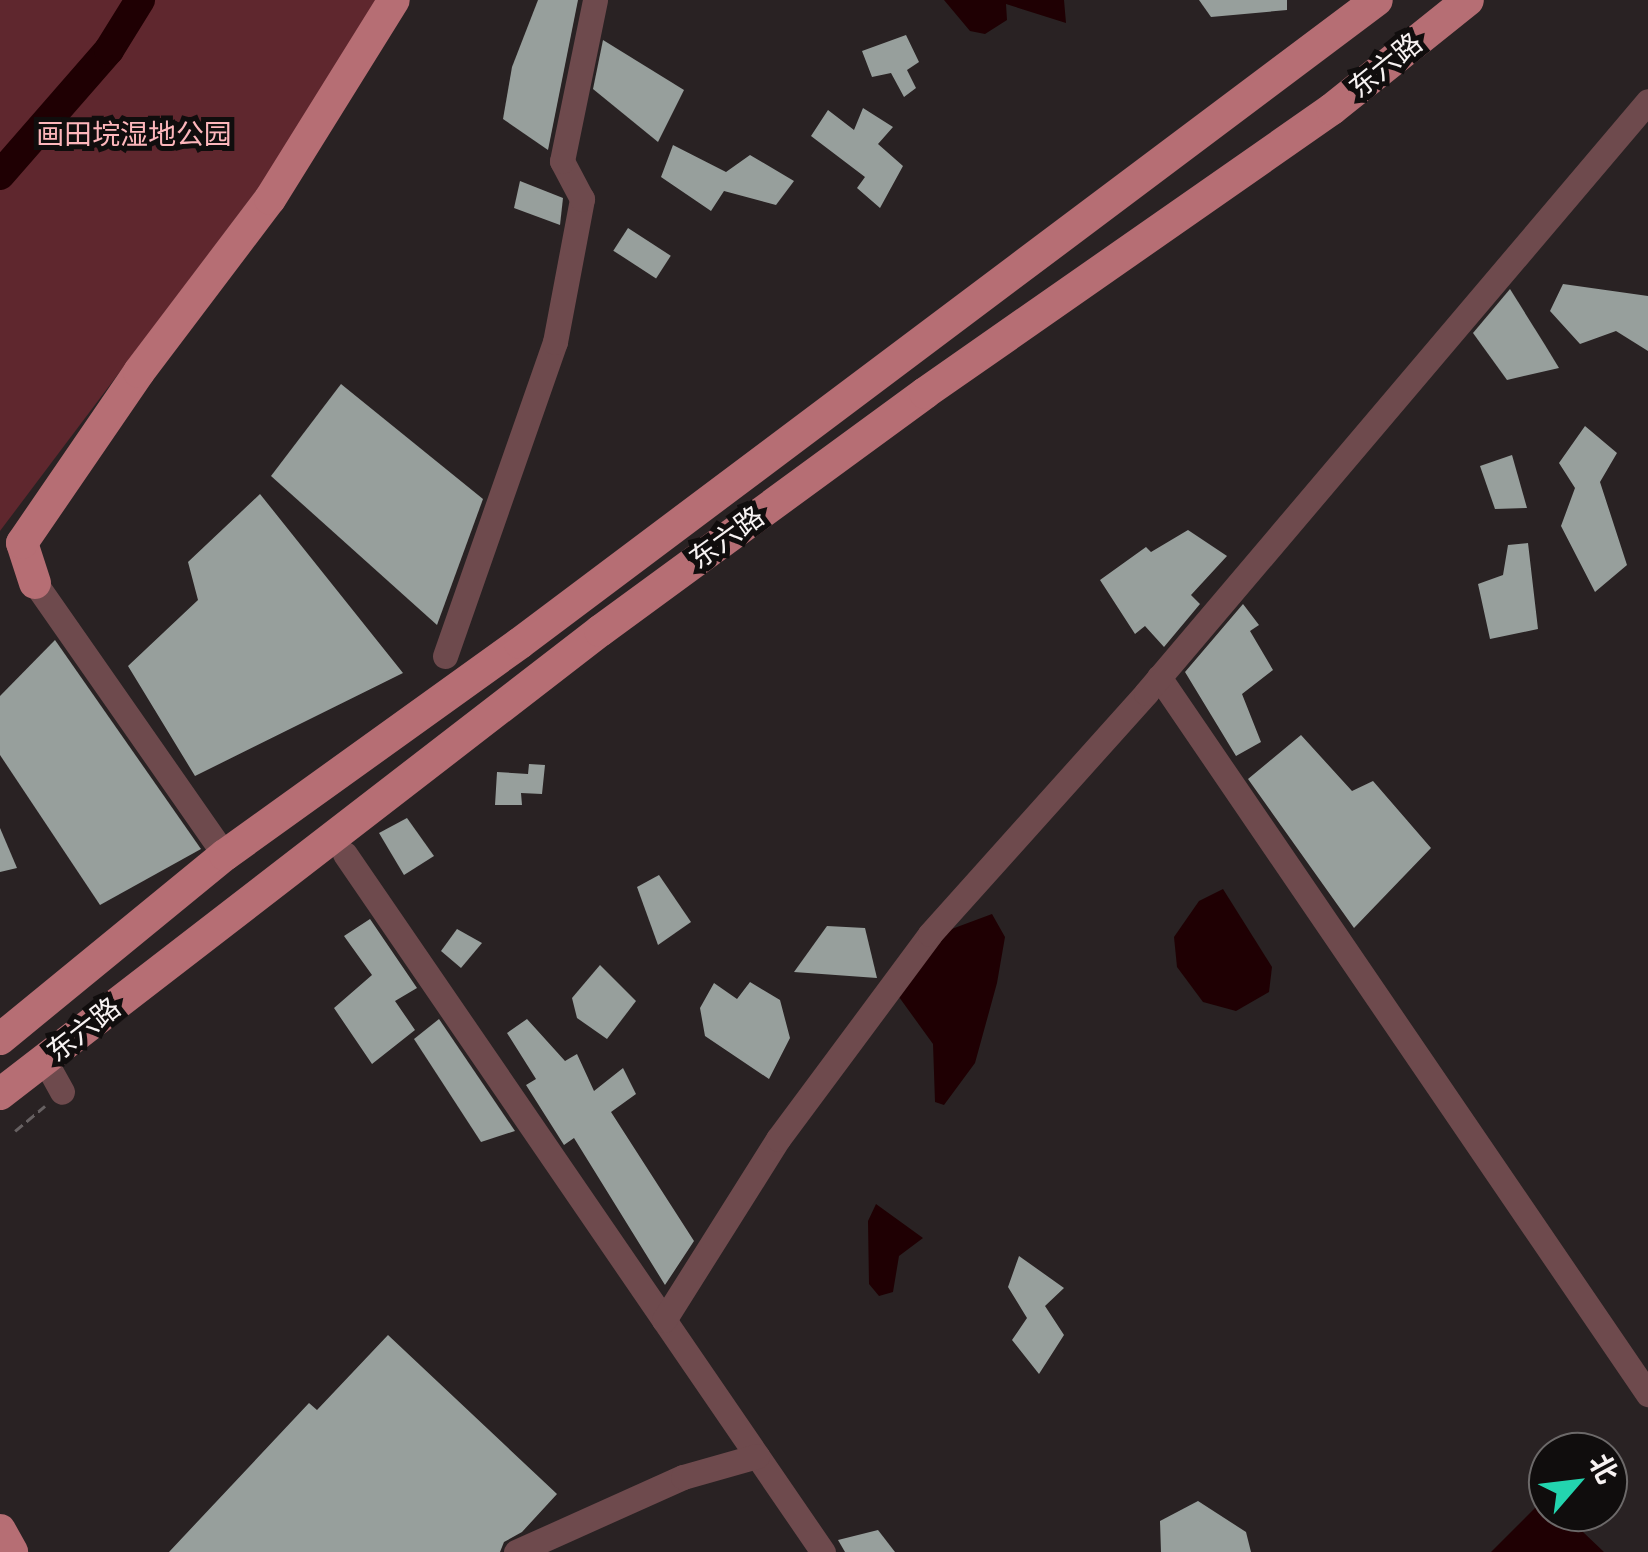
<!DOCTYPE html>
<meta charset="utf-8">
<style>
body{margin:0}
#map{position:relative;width:1648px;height:1552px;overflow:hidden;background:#292223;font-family:Rubik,"Noto Sans SC",sans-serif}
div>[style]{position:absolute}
.green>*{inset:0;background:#5f272e}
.water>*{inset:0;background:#1f0003}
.river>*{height:30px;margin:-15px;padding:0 15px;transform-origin:15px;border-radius:15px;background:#1f0003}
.building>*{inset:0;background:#979f9c;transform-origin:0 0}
.path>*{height:2.5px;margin-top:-1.25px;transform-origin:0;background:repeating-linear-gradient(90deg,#676162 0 10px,transparent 0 15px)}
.minor>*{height:25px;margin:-12.5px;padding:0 12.5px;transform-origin:12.5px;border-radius:12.5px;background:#6e4a4d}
.major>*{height:32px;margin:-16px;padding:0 16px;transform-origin:16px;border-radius:16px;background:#b66e74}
span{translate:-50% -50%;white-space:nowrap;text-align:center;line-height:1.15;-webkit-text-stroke:10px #100d0d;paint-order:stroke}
.street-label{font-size:28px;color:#f7f2f2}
.park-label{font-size:28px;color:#fdb6bb}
.north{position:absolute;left:1528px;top:1432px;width:100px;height:100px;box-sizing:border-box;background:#100d0d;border:2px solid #6c6969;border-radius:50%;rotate:62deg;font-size:28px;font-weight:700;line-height:40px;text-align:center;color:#f7f2f2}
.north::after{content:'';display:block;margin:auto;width:35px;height:45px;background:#23d5af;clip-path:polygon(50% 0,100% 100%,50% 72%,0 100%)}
</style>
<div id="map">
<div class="green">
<div style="clip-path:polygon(0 0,380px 0,314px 114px,0 531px)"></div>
</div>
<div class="water">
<div style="clip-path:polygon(944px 0,1064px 0,1066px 23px,1006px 4px,1007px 20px,985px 34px,970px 31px)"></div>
<div style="clip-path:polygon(1223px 889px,1272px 967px,1269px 992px,1236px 1011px,1203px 1002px,1177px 967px,1174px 937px,1199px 901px)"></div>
<div style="clip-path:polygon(992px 914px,1005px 937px,997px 983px,975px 1063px,944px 1105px,935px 1102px,933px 1044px,899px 997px,949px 930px)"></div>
<div style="clip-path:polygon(876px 1204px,923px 1238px,899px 1256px,893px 1292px,879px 1296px,869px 1284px,868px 1221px)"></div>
<div style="clip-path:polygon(1546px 1497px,1548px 1512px,1562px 1512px,1604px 1552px,1491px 1552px)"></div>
</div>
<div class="river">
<div style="left:0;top:175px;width:166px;rotate:-48.9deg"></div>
<div style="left:109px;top:50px;width:59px;rotate:-58.2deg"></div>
</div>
<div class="building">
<div style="clip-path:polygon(538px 0,578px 0,548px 150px,503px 119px,512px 67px)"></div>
<div style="clip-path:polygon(1199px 0,1287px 0,1287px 10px,1211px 17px)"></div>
<div style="clip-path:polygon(906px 35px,919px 62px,907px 70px,916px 88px,904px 97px,891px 73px,872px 77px,862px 51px)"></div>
<div style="clip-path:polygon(603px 40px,684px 90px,658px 142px,593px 89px)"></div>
<div style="clip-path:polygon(863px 108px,893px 127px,878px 144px,903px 166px,880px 208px,857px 188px,865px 177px,811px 136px,828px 110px,854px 130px)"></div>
<div style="clip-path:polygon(673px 145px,726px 172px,750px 155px,794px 181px,776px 205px,724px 191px,711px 211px,661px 177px)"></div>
<div style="clip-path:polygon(520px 181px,563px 198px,560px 225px,514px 208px)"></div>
<div style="left:628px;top:228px;width:51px;height:27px;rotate:33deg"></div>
<div style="clip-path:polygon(1563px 284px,1648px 296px,1648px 351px,1616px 331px,1580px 344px,1550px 311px)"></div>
<div style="clip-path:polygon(1510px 289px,1545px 345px,1559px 368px,1507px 380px,1473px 333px)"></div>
<div style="clip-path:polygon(341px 384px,483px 499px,437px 625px,271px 476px)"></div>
<div style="clip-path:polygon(1585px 426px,1617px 453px,1600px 482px,1627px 565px,1595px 592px,1561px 526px,1575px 488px,1559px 463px)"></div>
<div style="clip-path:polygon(1512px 455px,1527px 508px,1495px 509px,1480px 466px)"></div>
<div style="clip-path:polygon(260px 494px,403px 673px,195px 776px,128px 666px,198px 600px,188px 562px)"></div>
<div style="clip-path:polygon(1188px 530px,1227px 556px,1191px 595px,1200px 604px,1164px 647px,1145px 626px,1135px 634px,1100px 580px,1146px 547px,1151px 552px)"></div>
<div style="clip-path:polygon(1528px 543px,1538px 629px,1490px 639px,1478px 584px,1503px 575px,1508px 545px)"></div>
<div style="clip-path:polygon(1243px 604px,1259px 625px,1250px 631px,1273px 670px,1242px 694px,1261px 742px,1236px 756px,1185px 672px)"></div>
<div style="clip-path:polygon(55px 640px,201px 849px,100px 905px,0 755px,0 696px)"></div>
<div style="clip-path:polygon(1301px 735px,1352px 791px,1373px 781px,1431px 848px,1354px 928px,1248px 779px)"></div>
<div style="clip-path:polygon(529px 764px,545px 765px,542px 794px,521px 793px,522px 805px,495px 805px,497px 772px,528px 774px)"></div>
<div style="clip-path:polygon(407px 818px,434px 856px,404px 875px,379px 833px)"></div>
<div style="clip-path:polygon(0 828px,17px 868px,0 872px)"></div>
<div style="clip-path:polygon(659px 875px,691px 922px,658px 945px,637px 887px)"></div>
<div style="clip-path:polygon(370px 919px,417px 988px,395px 1001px,415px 1030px,372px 1064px,334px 1008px,372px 975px,344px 936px)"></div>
<div style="clip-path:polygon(827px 926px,865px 928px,877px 978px,794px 972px)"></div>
<div style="clip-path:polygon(457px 929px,482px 943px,461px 968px,441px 951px)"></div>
<div style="clip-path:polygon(600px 965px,636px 1001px,607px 1039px,577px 1018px,572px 998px)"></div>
<div style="clip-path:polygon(750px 982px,780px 1000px,790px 1038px,769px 1079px,705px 1036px,700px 1008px,714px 983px,737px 999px)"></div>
<div style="clip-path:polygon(439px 1019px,515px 1131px,481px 1142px,414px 1039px)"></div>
<div style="clip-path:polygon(527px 1019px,565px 1061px,577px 1054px,594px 1091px,623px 1068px,636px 1094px,611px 1112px,694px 1241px,665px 1285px,574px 1138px,564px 1145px,526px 1085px,536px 1079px,507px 1033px)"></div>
<div style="clip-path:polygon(1019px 1256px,1064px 1288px,1045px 1306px,1064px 1335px,1039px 1374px,1012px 1340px,1027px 1318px,1008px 1287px)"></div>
<div style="clip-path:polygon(388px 1335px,557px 1494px,522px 1532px,504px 1542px,500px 1552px,169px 1552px,309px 1403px,317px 1410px)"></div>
<div style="clip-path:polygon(1198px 1501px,1246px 1532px,1251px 1552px,1161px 1552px,1160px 1521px)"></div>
<div style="clip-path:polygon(878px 1530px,895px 1552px,845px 1552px,838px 1540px)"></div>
</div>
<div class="path">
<div style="left:15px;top:1131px;width:39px;rotate:-40deg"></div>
</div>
<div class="minor">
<div style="left:35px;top:583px;width:332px;rotate:55.1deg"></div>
<div style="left:445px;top:656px;width:333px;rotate:-70.7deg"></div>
<div style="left:555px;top:342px;width:146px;rotate:-79.3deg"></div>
<div style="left:582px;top:199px;width:43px;rotate:-117.8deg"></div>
<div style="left:562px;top:161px;width:164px;rotate:-78.4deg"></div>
<div style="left:1159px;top:677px;width:868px;rotate:55.71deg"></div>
<div style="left:345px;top:854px;width:846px;rotate:55.6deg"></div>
<div style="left:45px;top:1061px;width:35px;rotate:61deg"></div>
<div style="left:664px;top:1320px;width:214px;rotate:-57.8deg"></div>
<div style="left:778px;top:1139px;width:255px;rotate:-53.4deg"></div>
<div style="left:930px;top:934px;width:324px;rotate:-48.1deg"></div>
<div style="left:1146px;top:693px;width:776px;rotate:-49.7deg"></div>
<div style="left:516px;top:1552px;width:183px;rotate:-24.2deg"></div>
<div style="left:683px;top:1477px;width:77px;rotate:-15.8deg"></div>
</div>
<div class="major">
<div style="left:35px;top:583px;width:42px;rotate:-108deg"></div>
<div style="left:22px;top:543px;width:207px;rotate:-55.6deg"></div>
<div style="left:139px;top:372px;width:217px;rotate:-52.9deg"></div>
<div style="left:270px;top:199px;width:234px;rotate:-58.1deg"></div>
<div style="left:0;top:1039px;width:291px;rotate:-39.3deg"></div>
<div style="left:225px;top:855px;width:363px;rotate:-35.7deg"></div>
<div style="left:520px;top:643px;width:1071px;rotate:-36.88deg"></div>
<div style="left:0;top:1094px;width:758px;rotate:-37.66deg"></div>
<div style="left:600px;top:631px;width:403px;rotate:-36.2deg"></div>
<div style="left:925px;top:393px;width:496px;rotate:-34.9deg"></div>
<div style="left:1332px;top:109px;width:174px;rotate:-38.7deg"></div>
<div style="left:0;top:1530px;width:25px;rotate:61deg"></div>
</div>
<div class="street-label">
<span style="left:1386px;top:66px;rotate:-39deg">东六路</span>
<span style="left:727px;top:538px;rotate:-36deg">东六路</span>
<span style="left:84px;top:1030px;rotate:-38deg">东六路</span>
</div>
<div class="park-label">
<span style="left:134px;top:135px">画田垸湿地公园</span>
</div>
<div class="north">北</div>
</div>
